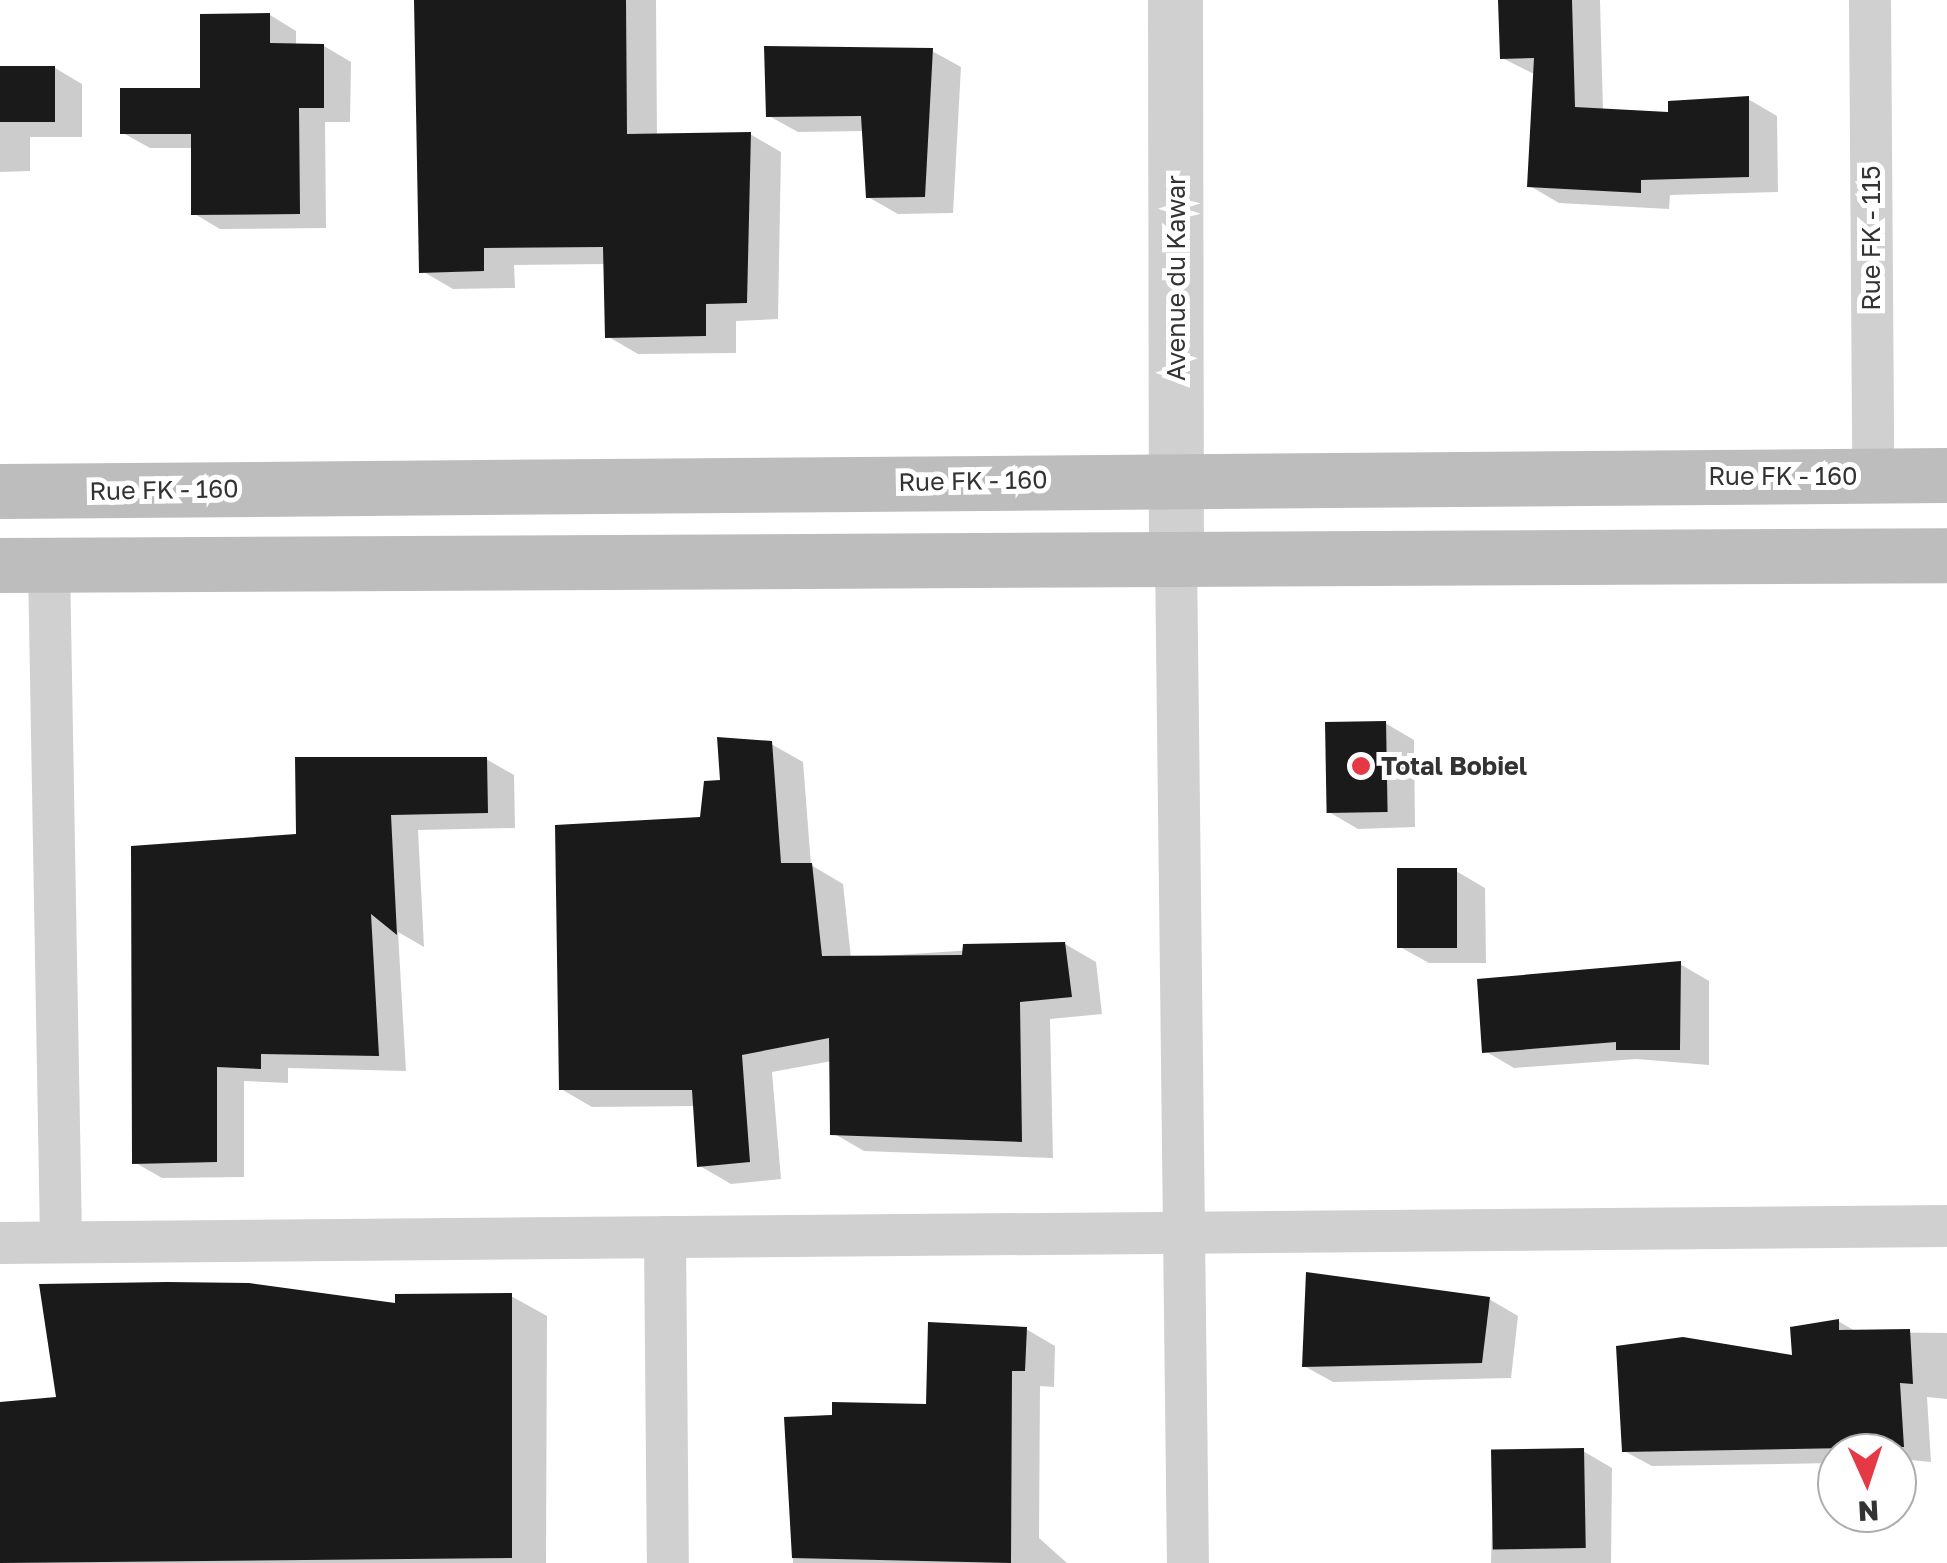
<!DOCTYPE html>
<style>
body{margin:0}
#map{position:relative;width:1947px;height:1563px;overflow:hidden;background:#fff;font-family:"Golos Text",sans-serif}
div>[style]{position:absolute}
.shadow>*{inset:0;background:#0003}
.building>*{inset:0;background:#1a1a1a;transform-origin:0 0}
.minor>*{height:42px;margin:-21px;padding:0 21px;transform-origin:21px;border-radius:21px;background:#d0d0d0}
.tertiary>*{height:55px;margin:-27.5px;padding:0 27.5px;transform-origin:27.5px;border-radius:27.5px;background:#d0d0d0}
.secondary>*{height:55px;margin:-27.5px;padding:0 27.5px;transform-origin:27.5px;border-radius:27.5px;background:#bdbdbd}
.dots>*{width:28px;height:28px;translate:-50% -50%;box-sizing:border-box;border:5px solid #fff;border-radius:50%}
span{translate:-50% -50%;white-space:nowrap;text-align:center;line-height:1.15;-webkit-text-stroke:10px #fff;paint-order:stroke}
.street-label{font-size:25px;color:#333}
.poi-label{font-size:25px;color:#333;font-weight:700}
.left{translate:0 -50%;text-align:left}
.north{position:absolute;left:1817px;top:1433px;width:100px;height:100px;box-sizing:border-box;background:#fff;border:2px solid #adadad;border-radius:50%;rotate:177deg;font-size:28px;font-weight:700;line-height:40px;text-align:center;color:#333}
.north::after{content:'';display:block;margin:auto;width:35px;height:45px;background:#e63946;clip-path:polygon(50% 0,100% 100%,50% 72%,0 100%)}
</style>
<div id="map">
<div class="shadow">
<div style="clip-path:polygon(416px 0,656px 0,657px 136px,750px 134px,781px 152px,778px 319px,736px 321px,736px 353px,638px 354px,607px 336px,606px 264px,514px 265px,515px 288px,453px 289px,422px 271px)"></div>
<div style="clip-path:polygon(1501px 0,1600px 0,1603px 111px,1671px 115px,1748px 99px,1777px 116px,1778px 192px,1670px 195px,1669px 209px,1559px 203px,1530px 186px,1536px 75px,1502px 58px)"></div>
<div style="clip-path:polygon(270px 15px,296px 31px,296px 46px,324px 46px,351px 62px,350px 122px,325px 122px,326px 228px,220px 229px,193px 213px,193px 148px,150px 148px,123px 133px,202px 90px)"></div>
<div style="clip-path:polygon(932px 51px,961px 67px,953px 213px,898px 214px,868px 197px,864px 131px,798px 132px,769px 116px)"></div>
<div style="clip-path:polygon(0 68px,55px 68px,82px 84px,82px 137px,30px 137px,30px 171px,0 172px)"></div>
<div style="clip-path:polygon(1385px 723px,1414px 740px,1415px 827px,1358px 829px,1329px 812px)"></div>
<div style="clip-path:polygon(771px 744px,803px 762px,811px 865px,843px 884px,851px 958px,1065px 944px,1096px 962px,1102px 1014px,1050px 1019px,1053px 1158px,864px 1151px,833px 1133px,832px 1061px,772px 1072px,781px 1179px,731px 1184px,700px 1166px,696px 1106px,592px 1107px,561px 1089px,722px 782px)"></div>
<div style="clip-path:polygon(486px 759px,514px 775px,515px 828px,418px 830px,424px 947px,398px 932px,406px 1071px,288px 1068px,288px 1083px,244px 1081px,244px 1177px,162px 1178px,134px 1162px,299px 836px)"></div>
<div style="clip-path:polygon(1456px 871px,1485px 888px,1486px 963px,1429px 963px,1400px 947px)"></div>
<div style="clip-path:polygon(1680px 964px,1709px 981px,1709px 1065px,1636px 1059px,1514px 1068px,1485px 1051px)"></div>
<div style="clip-path:polygon(511px 1296px,547px 1316px,546px 1563px,0 1563px,0 1404px,59px 1399px,398px 1306px)"></div>
<div style="clip-path:polygon(1489px 1299px,1518px 1316px,1511px 1378px,1333px 1382px,1304px 1366px)"></div>
<div style="clip-path:polygon(1838px 1321px,1857px 1332px,1947px 1333px,1947px 1399px,1927px 1397px,1931px 1462px,1837px 1453px,1837px 1463px,1652px 1466px,1624px 1451px,1795px 1358px)"></div>
<div style="clip-path:polygon(1026px 1329px,1055px 1346px,1054px 1387px,1040px 1386px,1039px 1538px,1067px 1563px,793px 1563px,787px 1419px,929px 1406px)"></div>
<div style="clip-path:polygon(1583px 1451px,1612px 1468px,1611px 1563px,1491px 1563px,1494px 1452px)"></div>
</div>
<div class="building">
<div style="clip-path:polygon(414px 0,626px 0,627px 134px,751px 132px,747px 303px,706px 304px,706px 336px,605px 338px,603px 247px,484px 248px,484px 271px,419px 273px)"></div>
<div style="clip-path:polygon(1498px 0,1572px 0,1575px 107px,1668px 112px,1668px 101px,1749px 96px,1749px 177px,1641px 180px,1641px 193px,1527px 187px,1534px 58px,1500px 59px)"></div>
<div style="clip-path:polygon(270px 13px,270px 43px,324px 44px,324px 108px,299px 108px,300px 214px,191px 215px,191px 134px,120px 134px,120px 88px,200px 88px,200px 14px)"></div>
<div style="clip-path:polygon(764px 46px,933px 48px,925px 197px,866px 198px,861px 116px,766px 117px)"></div>
<div style="left:0;top:66px;width:55px;height:56px"></div>
<div style="left:1386px;top:721px;width:91px;height:61px;rotate:89deg"></div>
<div style="clip-path:polygon(717px 737px,772px 741px,781px 863px,812px 863px,822px 956px,962px 955px,963px 944px,1065px 942px,1072px 997px,1020px 1002px,1022px 1142px,830px 1135px,829px 1038px,742px 1055px,750px 1162px,697px 1167px,692px 1090px,559px 1090px,555px 825px,700px 817px,704px 781px,720px 780px)"></div>
<div style="clip-path:polygon(295px 757px,487px 757px,488px 813px,391px 815px,397px 935px,371px 914px,379px 1056px,261px 1054px,261px 1069px,217px 1067px,217px 1162px,132px 1164px,131px 846px,296px 834px)"></div>
<div style="left:1457px;top:868px;width:80px;height:60px;rotate:90deg"></div>
<div style="clip-path:polygon(1681px 961px,1680px 1050px,1616px 1050px,1616px 1042px,1482px 1053px,1477px 979px)"></div>
<div style="clip-path:polygon(1306px 1272px,1490px 1297px,1482px 1363px,1302px 1367px)"></div>
<div style="clip-path:polygon(167px 1282px,249px 1283px,395px 1303px,395px 1294px,512px 1293px,512px 1558px,0 1563px,0 1402px,56px 1397px,39px 1284px)"></div>
<div style="clip-path:polygon(1839px 1319px,1839px 1330px,1910px 1329px,1913px 1384px,1900px 1383px,1904px 1447px,1622px 1452px,1616px 1346px,1683px 1337px,1792px 1355px,1790px 1327px)"></div>
<div style="clip-path:polygon(928px 1322px,1027px 1327px,1025px 1371px,1012px 1371px,1011px 1563px,792px 1558px,784px 1417px,832px 1415px,832px 1402px,926px 1404px)"></div>
<div style="left:1584px;top:1448px;width:100px;height:93px;rotate:89deg"></div>
</div>
<div class="minor">
<div style="left:1870px;top:0;width:476px;rotate:89.6deg"></div>
<div style="left:1176px;top:557px;width:1006px;rotate:89.32deg"></div>
<div style="left:49px;top:565px;width:677px;rotate:88.98deg"></div>
<div style="left:665px;top:1237px;width:326px;rotate:89.5deg"></div>
<div style="left:0;top:1243px;width:1947px;rotate:-0.5deg"></div>
</div>
<div class="tertiary">
<div style="left:1175px;top:0;width:557px;rotate:89.9deg"></div>
</div>
<div class="secondary">
<div style="left:0;top:491px;width:1947px;rotate:-0.47deg"></div>
<div style="left:0;top:565px;width:1947px;rotate:-0.29deg"></div>
</div>
<div class="dots">
<div style="left:1361px;top:766px;background:#e63946"></div>
</div>
<div class="street-label">
<span style="left:1871px;top:238px;rotate:-90deg">Rue FK - 115</span>
<span style="left:1176px;top:278px;rotate:-90deg">Avenue du Kawar</span>
<span style="left:1783px;top:476px">Rue FK - 160</span>
<span style="left:973px;top:481px;rotate:-1deg">Rue FK - 160</span>
<span style="left:164px;top:490px;rotate:-1deg">Rue FK - 160</span>
</div>
<div class="poi-label">
<span class="left" style="left:1381px;top:766px">Total Bobiel</span>
</div>
<div class="north">N</div>
</div>
